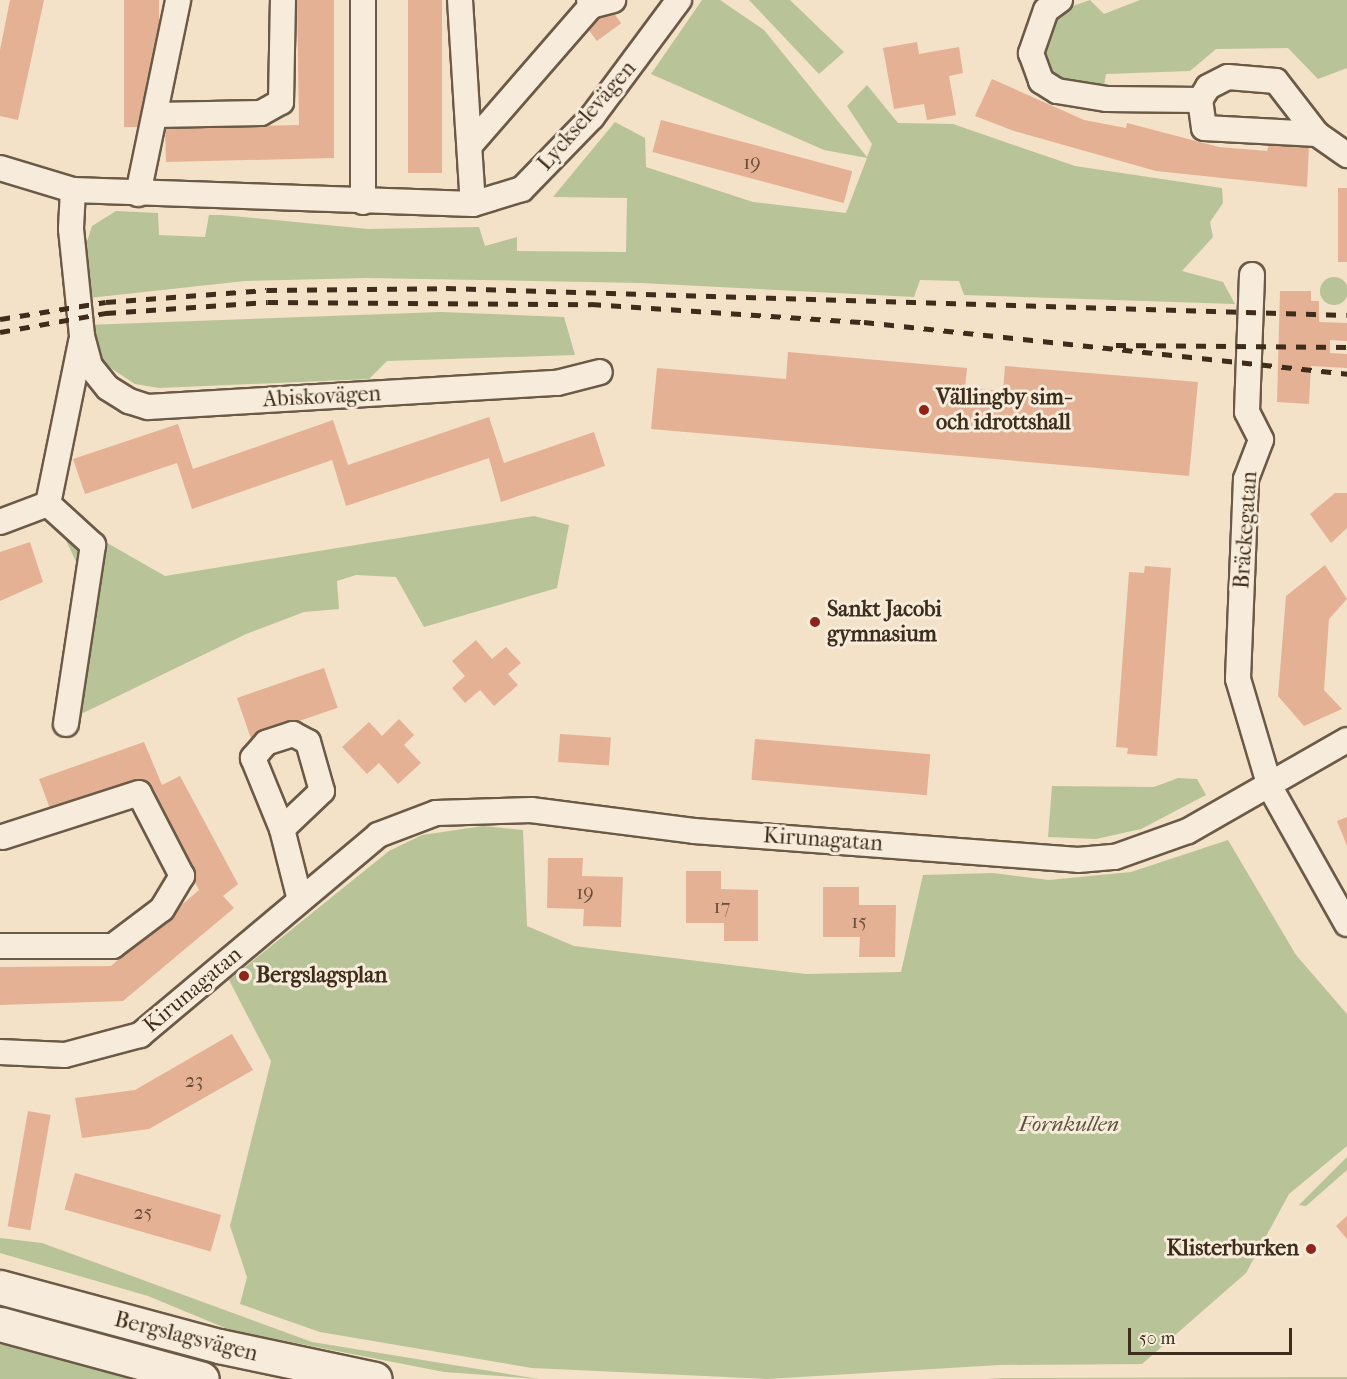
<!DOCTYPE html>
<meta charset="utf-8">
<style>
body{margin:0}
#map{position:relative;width:1347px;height:1379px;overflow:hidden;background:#f3e1c8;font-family:"IM FELL French Canon",serif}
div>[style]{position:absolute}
.green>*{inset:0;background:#b9c398}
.round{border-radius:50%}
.building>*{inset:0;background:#e5b194;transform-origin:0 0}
.roads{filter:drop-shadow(2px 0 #6b5a46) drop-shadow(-2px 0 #6b5a46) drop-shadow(0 2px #6b5a46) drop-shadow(0 -2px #6b5a46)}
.street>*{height:24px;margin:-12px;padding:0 12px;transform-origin:12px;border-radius:12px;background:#f7ecdb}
.secondary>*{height:33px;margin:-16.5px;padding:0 16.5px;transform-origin:16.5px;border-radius:16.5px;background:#f7ecdb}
.rail>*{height:4.5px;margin-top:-2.25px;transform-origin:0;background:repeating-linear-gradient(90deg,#3e2d1a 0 10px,transparent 0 20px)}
.dots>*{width:16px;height:16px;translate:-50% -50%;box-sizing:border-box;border:3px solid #f7ecdb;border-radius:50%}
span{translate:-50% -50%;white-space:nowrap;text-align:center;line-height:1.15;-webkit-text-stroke:6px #f7ecdb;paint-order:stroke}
.number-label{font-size:20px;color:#684e38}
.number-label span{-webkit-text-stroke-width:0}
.street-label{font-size:22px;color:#3e2d1a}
.poi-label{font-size:22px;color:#3e2d1a;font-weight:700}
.left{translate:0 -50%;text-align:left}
.right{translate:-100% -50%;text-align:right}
.park-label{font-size:22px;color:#5d523a;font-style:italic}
.scale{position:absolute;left:1128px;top:1328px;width:164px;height:27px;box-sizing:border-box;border:3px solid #3e2d1a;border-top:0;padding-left:8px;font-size:18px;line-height:21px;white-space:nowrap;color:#3e2d1a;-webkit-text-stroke:4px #f7ecdb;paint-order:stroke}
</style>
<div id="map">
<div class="green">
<div style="clip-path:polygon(702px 0,720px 0,764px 30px,867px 157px,872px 144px,847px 106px,867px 85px,898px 123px,953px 124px,1075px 166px,1222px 188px,1223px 203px,1210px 222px,1213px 237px,1182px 271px,1223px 282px,1235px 304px,964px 295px,959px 281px,920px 280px,914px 297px,641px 283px,366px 278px,245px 281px,89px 298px,85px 248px,92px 226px,116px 211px,158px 213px,159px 235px,205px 237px,209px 215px,222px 215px,368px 229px,479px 227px,485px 246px,517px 237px,517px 251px,626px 252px,627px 198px,553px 197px,615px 122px,645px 138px,646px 167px,753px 202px,846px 213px,867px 158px,824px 150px,651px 74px)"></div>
<div style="clip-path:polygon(749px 0,790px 0,844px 52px,819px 74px)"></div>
<div style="clip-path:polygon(1090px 0,1104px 14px,1140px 0,1347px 0,1347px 68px,1318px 79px,1288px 48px,1216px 49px,1190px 71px,1106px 74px,1103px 91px,1077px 88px,1052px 72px,1043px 55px,1056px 12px)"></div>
<div class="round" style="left:1320px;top:277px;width:28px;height:28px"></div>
<div style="clip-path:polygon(441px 312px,564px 317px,575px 355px,387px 361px,369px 379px,159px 388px,135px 384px,100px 361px,86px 325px)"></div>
<div style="clip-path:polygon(534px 516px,569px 525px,557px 588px,424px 627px,396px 577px,356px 575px,337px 581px,339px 609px,304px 612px,246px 634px,79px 715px,81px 572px,61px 530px,95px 536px,165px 576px)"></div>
<div style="clip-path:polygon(1178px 778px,1197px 779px,1206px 795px,1141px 829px,1096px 839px,1048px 837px,1052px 786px,1154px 787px)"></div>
<div style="clip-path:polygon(483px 826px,523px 830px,527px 926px,574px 946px,806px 974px,901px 972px,923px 875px,993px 873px,1049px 880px,1131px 872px,1228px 840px,1296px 955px,1347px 1014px,1347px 1146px,1289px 1194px,1246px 1273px,1142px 1364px,999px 1365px,767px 1379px,532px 1368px,320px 1332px,240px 1304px,247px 1277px,230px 1226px,271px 1061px,229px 980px,389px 851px,422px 835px)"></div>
<div style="clip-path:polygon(1347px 1157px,1347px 1170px,1306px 1206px,1299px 1205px)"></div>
<div style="clip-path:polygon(0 1238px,42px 1243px,312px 1342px,539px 1379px,444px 1372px,230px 1330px,148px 1296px,0 1253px)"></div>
<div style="clip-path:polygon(0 1344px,131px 1379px,0 1379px)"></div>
<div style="clip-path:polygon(1347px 1377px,1347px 1379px,986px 1379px,1002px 1378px)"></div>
</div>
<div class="building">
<div style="clip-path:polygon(10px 0,44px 0,18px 120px,0 116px,0 50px)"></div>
<div style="left:124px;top:0;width:35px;height:127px"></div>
<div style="clip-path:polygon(297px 0,334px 0,334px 158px,166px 162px,165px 128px,299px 125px)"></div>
<div style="left:408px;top:0;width:34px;height:173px"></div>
<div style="left:610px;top:8px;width:19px;height:30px;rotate:54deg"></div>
<div style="clip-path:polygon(917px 42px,919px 54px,959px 47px,963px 73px,949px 76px,956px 115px,927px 120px,924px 104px,894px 109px,883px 48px)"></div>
<div style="clip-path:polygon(992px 79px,1084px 120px,1126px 128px,1127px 123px,1219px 147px,1267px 151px,1269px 144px,1309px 146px,1307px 187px,1156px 171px,1014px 131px,975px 116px)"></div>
<div style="left:661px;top:120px;width:198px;height:33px;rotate:15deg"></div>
<div style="left:1338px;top:188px;width:9px;height:74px"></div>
<div style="clip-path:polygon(1280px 291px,1311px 291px,1311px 301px,1319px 301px,1319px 322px,1347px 323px,1347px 341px,1330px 340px,1330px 353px,1347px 354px,1347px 368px,1311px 366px,1309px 404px,1277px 402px)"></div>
<div style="clip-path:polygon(788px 352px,967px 368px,965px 388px,1003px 391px,1005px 366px,1198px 382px,1189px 476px,651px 429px,657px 368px,786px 379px)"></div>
<div style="clip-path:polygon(489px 417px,504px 463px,594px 432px,605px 466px,501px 502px,489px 458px,346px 506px,332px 460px,192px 509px,177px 463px,85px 494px,73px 459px,178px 424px,193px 469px,333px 420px,348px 465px)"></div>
<div style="clip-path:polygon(1335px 493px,1347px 493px,1347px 528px,1331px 543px,1310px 514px)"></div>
<div style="clip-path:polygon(30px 542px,43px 582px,0 601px,0 552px)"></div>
<div style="clip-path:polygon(1325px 565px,1347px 599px,1329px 619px,1324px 690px,1342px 709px,1304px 726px,1278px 696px,1286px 596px)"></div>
<div style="clip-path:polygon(1145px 566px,1171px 568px,1157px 756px,1127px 754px,1128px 748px,1116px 747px,1129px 572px,1144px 573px)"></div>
<div style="clip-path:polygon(476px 640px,492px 659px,506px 647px,521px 663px,508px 674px,518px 685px,494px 706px,480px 690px,465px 703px,452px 688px,465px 676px,452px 661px)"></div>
<div style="left:324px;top:668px;width:42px;height:92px;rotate:71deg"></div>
<div style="clip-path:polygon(399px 719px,414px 735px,404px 745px,421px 763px,398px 784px,379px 763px,367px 774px,342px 747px,369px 722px,382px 736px)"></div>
<div style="left:560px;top:734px;width:51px;height:28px;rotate:4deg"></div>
<div style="left:755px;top:739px;width:176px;height:41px;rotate:5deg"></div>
<div style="clip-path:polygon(144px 742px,162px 785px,180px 776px,238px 884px,223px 896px,234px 908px,123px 1001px,0 1005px,0 967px,111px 966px,199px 890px,142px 782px,52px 814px,39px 779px)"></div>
<div style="clip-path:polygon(1347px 817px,1347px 846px,1337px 821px)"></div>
<div style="clip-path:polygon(548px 858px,583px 858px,582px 876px,623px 877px,621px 927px,583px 926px,584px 909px,547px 908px)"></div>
<div style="clip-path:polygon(686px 871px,721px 871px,721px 889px,758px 890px,758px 941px,724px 941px,724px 923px,686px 923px)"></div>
<div style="clip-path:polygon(823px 887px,859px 887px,859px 905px,896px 905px,895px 957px,859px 957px,860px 937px,823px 937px)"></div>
<div style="clip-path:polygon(232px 1034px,253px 1070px,149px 1129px,82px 1138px,75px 1098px,135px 1090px)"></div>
<div style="left:28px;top:1111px;width:23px;height:117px;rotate:10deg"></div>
<div style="left:75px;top:1173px;width:152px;height:38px;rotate:16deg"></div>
<div style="clip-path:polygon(1347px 1216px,1347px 1239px,1336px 1226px)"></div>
</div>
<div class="roads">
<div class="street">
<div style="left:363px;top:0;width:202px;rotate:90deg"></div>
<div style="left:460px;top:0;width:204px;rotate:86.4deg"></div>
<div style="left:1060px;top:0;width:17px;rotate:144deg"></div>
<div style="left:1046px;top:10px;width:46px;rotate:109.2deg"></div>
<div style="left:1031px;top:53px;width:30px;rotate:70deg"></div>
<div style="left:1041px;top:81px;width:19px;rotate:32deg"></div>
<div style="left:1057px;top:91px;width:51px;rotate:9.1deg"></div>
<div style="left:1107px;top:99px;width:93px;rotate:0.6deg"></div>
<div style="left:591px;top:6px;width:23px;rotate:-15deg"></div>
<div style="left:155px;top:115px;width:106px;rotate:-1.1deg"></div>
<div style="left:261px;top:113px;width:23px;rotate:-29deg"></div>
<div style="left:281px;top:102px;width:102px;rotate:-88.9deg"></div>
<div style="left:1317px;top:134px;width:113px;rotate:-177deg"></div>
<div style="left:1204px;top:128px;width:28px;rotate:-98deg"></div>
<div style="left:1200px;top:100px;width:15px;rotate:-58deg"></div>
<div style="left:1208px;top:87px;width:22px;rotate:-27deg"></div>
<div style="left:1228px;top:77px;width:48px;rotate:4.8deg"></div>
<div style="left:1276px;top:81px;width:67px;rotate:52.3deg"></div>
<div style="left:1317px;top:134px;width:37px;rotate:35deg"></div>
<div style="left:472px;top:143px;width:181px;rotate:-49deg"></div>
<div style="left:591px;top:6px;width:6px;rotate:-108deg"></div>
<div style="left:0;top:168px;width:76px;rotate:16.8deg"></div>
<div style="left:73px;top:190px;width:400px;rotate:2deg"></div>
<div style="left:473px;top:204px;width:51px;rotate:-17deg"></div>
<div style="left:522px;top:189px;width:100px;rotate:-45.8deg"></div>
<div style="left:592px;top:117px;width:146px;rotate:-53.4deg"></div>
<div style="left:73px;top:190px;width:39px;rotate:93deg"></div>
<div style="left:71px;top:229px;width:108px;rotate:84.1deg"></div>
<div style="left:82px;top:336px;width:31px;rotate:75deg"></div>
<div style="left:90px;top:366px;width:28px;rotate:51deg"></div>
<div style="left:108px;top:388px;width:25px;rotate:32deg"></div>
<div style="left:129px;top:401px;width:20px;rotate:18deg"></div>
<div style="left:148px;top:407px;width:410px;rotate:-3.4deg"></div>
<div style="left:557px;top:383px;width:44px;rotate:-14.3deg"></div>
<div style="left:138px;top:194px;width:198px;rotate:-78.3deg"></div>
<div style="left:1252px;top:275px;width:137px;rotate:92.1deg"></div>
<div style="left:1247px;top:412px;width:31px;rotate:63deg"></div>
<div style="left:1261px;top:440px;width:42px;rotate:111deg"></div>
<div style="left:1246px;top:479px;width:200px;rotate:92.3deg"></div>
<div style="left:1238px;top:679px;width:113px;rotate:73.5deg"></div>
<div style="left:1270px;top:787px;width:157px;rotate:60.7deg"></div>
<div style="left:48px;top:504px;width:165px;rotate:-78.5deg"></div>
<div style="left:0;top:522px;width:51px;rotate:-20.6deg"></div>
<div style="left:48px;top:504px;width:61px;rotate:42.3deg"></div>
<div style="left:93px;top:545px;width:181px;rotate:98.6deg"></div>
<div style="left:282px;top:829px;width:55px;rotate:-43.5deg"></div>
<div style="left:322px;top:791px;width:51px;rotate:-105.9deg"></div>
<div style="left:308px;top:742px;width:17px;rotate:-152deg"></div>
<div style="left:293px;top:734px;width:28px;rotate:162deg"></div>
<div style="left:266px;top:743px;width:20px;rotate:131deg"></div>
<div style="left:253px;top:758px;width:77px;rotate:67.8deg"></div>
<div style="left:282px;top:829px;width:73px;rotate:75.8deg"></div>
<div style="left:0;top:946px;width:113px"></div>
<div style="left:113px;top:946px;width:61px;rotate:-37.1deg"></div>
<div style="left:162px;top:909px;width:39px;rotate:-59deg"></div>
<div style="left:182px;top:876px;width:93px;rotate:-117.4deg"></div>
<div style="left:139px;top:793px;width:143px;rotate:162.1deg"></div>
<div style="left:0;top:1052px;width:65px;rotate:2.6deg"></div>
<div style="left:65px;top:1055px;width:78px;rotate:-14.9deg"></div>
<div style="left:140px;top:1035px;width:311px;rotate:-40deg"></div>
<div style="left:378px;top:835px;width:62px;rotate:-20.8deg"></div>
<div style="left:436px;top:813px;width:95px;rotate:-1.8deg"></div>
<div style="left:531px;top:810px;width:164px;rotate:7.3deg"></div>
<div style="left:694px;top:831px;width:385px;rotate:4.3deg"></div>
<div style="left:1078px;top:860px;width:37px;rotate:-5deg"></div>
<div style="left:1115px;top:857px;width:77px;rotate:-19.6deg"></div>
<div style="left:1188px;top:831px;width:183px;rotate:-29.8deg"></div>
</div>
<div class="secondary">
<div style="left:0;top:1287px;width:227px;rotate:15.1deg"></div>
<div style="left:219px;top:1346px;width:159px;rotate:11.9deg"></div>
<div style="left:0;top:1324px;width:209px;rotate:15.2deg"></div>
</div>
</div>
<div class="rail">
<div style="left:0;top:319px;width:107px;rotate:-9.1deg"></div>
<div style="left:106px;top:302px;width:161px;rotate:-4.3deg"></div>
<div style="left:267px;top:290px;width:179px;rotate:-0.6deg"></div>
<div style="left:446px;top:288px;width:901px;rotate:1.72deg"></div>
<div style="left:0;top:332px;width:108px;rotate:-10.2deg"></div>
<div style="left:106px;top:313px;width:162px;rotate:-3.9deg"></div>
<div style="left:268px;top:302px;width:323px;rotate:0.4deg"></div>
<div style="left:591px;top:304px;width:274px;rotate:3.8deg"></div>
<div style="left:864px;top:322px;width:486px;rotate:6.1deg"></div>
<div style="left:1116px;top:345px;width:231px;rotate:0.5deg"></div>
</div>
<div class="dots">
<div style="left:924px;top:410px;background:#8f2418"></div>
<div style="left:815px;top:622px;background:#8f2418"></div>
<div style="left:244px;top:976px;background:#8f2418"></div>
<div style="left:1311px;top:1249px;background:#8f2418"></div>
</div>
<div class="number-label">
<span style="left:752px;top:162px">19</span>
<span style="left:585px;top:892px">19</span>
<span style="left:722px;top:906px">17</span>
<span style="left:859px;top:921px">15</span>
<span style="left:194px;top:1080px">23</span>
<span style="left:143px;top:1212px">25</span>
</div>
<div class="street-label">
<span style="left:587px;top:116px;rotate:-49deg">Lyckselevägen</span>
<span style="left:322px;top:397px;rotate:-3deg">Abiskovägen</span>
<span style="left:1246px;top:530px;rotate:-86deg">Bräckegatan</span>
<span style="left:823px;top:840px;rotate:4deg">Kirunagatan</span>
<span style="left:193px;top:990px;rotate:-40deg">Kirunagatan</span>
<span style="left:186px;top:1337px;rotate:14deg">Bergslagsvägen</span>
</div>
<div class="poi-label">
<span class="left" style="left:936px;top:410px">Vällingby sim-<br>och idrottshall</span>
<span class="left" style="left:827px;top:622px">Sankt Jacobi<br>gymnasium</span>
<span class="left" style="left:256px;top:976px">Bergslagsplan</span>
<span class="right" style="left:1299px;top:1249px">Klisterburken</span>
</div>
<div class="park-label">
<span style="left:1069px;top:1125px">Fornkullen</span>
</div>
<div class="scale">50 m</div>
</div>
